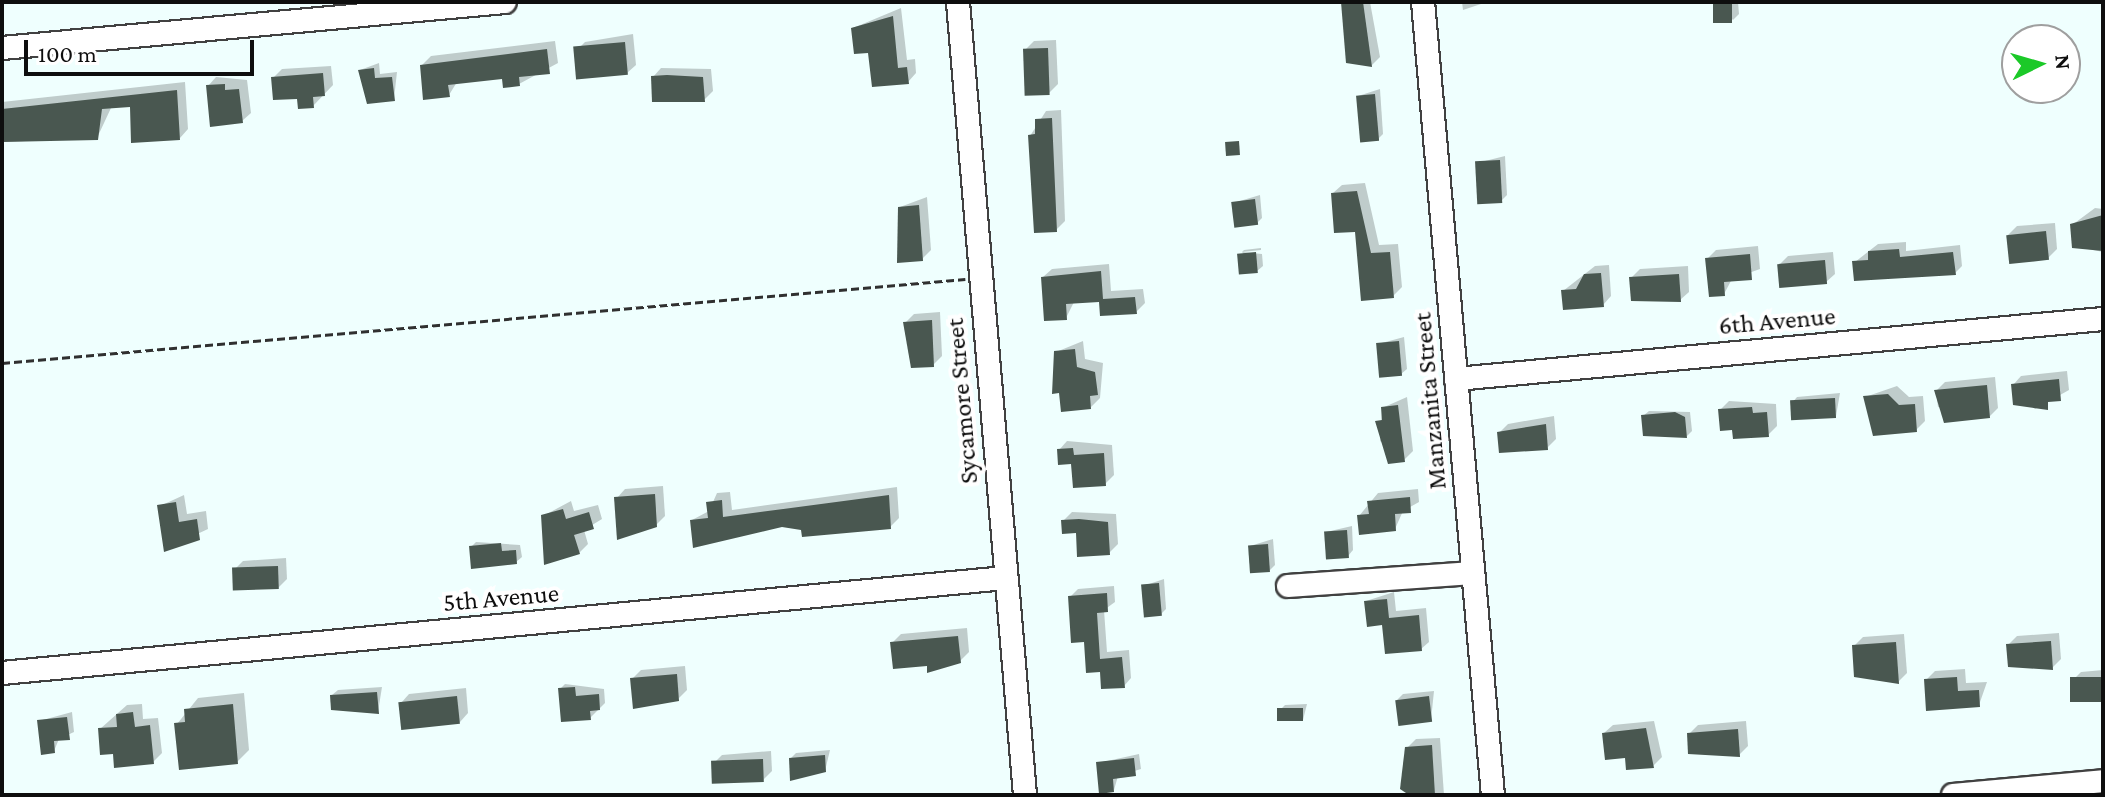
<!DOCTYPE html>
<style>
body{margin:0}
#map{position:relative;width:2105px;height:797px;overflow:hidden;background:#effffe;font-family:"Crimson Pro",serif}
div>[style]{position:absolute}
.shadow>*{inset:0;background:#0003}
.building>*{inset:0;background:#495750;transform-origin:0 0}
.path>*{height:3px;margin-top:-1.5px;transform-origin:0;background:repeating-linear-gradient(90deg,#303030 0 8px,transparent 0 12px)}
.roads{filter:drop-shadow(2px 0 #414141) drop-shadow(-2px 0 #414141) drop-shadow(0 2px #414141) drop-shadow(0 -2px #414141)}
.minor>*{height:22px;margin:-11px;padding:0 11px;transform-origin:11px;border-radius:11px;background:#fff}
span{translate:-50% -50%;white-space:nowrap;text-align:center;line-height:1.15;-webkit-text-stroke:8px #fff;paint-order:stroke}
.street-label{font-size:26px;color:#0e0e0e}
.frame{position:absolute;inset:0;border:4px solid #0e0e0e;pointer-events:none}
.north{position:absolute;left:2001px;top:24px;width:80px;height:80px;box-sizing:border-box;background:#fff;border:2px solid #9f9f9f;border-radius:50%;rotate:85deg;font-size:22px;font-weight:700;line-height:32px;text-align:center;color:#0e0e0e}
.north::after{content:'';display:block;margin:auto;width:28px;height:36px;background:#1bc928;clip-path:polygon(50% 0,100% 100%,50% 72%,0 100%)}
.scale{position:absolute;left:24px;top:40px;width:230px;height:36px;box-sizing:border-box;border:4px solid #0e0e0e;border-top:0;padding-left:10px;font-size:24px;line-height:28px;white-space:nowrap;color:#0e0e0e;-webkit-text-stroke:6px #fff;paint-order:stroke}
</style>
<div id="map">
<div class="shadow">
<div style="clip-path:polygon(1343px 2px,1370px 2px,1380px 57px,1371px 66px,1348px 61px)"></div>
<div style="clip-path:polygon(1462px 2px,1487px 2px,1463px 10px)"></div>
<div style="clip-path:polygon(1715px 2px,1738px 2px,1739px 14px,1733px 20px)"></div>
<div style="clip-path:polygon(901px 8px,907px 60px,915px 59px,916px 73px,908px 82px,853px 28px)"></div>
<div style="clip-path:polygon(633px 34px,636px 65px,627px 73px,576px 51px,585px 42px)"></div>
<div style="clip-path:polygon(1056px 40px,1058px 84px,1049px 93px,1025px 50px,1034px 41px)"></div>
<div style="clip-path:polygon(555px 41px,558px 63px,519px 84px,504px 77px,457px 82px,449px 95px,422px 65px,431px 56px)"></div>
<div style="clip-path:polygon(379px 63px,380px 74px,397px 72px,394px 99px,360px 70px)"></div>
<div style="clip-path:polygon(331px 66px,333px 85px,313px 106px,273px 78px,282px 69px)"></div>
<div style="clip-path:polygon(661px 68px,711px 69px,713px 91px,704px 100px,653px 77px)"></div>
<div style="clip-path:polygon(216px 77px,247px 80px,251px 113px,242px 121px,208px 86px)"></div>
<div style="clip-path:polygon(185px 82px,188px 129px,180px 138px,131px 105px,111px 108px,97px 138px,2px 142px,2px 102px)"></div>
<div style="clip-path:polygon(1380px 89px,1383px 134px,1378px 139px,1358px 96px)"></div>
<div style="clip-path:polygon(1061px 110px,1065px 221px,1056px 230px,1030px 136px,1046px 111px)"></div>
<div style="clip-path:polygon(1505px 156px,1507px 195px,1501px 201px,1477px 163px)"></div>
<div style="clip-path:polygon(1365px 183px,1379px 245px,1398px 244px,1402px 287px,1393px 296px,1333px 193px,1342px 185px)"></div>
<div style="clip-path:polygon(1260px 195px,1262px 218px,1257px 223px,1233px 203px)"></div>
<div style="clip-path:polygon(927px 197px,931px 250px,922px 259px,900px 207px)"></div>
<div style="clip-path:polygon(2095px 208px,2103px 209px,2103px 252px,2073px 246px,2072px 225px)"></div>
<div style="clip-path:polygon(2055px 223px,2057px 249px,2048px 258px,2008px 235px,2017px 226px)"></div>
<div style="clip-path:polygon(1906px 242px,1906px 251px,1960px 245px,1962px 266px,1955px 273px,1855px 262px,1878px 244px)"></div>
<div style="clip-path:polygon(1758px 246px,1760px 269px,1732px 279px,1724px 294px,1707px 259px,1716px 250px)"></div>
<div style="clip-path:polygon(1261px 248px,1261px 250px,1242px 252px,1244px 250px)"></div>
<div style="clip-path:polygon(1242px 252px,1262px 254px,1263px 266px,1257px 271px)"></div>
<div style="clip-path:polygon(1833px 252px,1835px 274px,1826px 282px,1779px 265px,1788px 256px)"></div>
<div style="clip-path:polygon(1109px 264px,1111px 291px,1143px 289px,1145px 303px,1136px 312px,1101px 300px,1074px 302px,1066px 318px,1043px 277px,1052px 269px)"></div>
<div style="clip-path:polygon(1609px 265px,1611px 296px,1603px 305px,1563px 291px,1595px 266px)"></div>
<div style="clip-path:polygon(1688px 266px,1689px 292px,1680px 300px,1631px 278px,1640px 269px)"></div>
<div style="clip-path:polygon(940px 312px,942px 356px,933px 365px,905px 323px,914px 314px)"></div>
<div style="clip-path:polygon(1404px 337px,1407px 369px,1401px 374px,1378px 344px)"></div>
<div style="clip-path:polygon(1083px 341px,1085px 359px,1103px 363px,1100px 398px,1091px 407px,1056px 352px)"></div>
<div style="clip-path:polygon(2067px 371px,2069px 390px,2035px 409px,2013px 385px,2021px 376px)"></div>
<div style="clip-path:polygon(1995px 377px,1998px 408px,1989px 417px,1938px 407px,1936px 391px,1945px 382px)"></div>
<div style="clip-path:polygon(1897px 386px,1909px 397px,1923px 396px,1925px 421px,1916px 430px,1865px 397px)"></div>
<div style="clip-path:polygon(1840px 393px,1836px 416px,1792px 403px,1797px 397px)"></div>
<div style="clip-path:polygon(1407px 397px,1413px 451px,1404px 460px,1380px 441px,1382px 408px)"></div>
<div style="clip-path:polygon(1729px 401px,1776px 404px,1777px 426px,1768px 435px,1734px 428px,1720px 410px)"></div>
<div style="clip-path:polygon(1649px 411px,1690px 412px,1692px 431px,1687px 436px,1643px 416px)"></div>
<div style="clip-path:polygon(1554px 416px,1556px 439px,1547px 448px,1499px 433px,1508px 424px)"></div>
<div style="clip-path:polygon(1067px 441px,1112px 445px,1114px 475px,1105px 484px,1073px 462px,1059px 450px)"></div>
<div style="clip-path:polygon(663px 486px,665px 516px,656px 525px,617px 498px,625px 489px)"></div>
<div style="clip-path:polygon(897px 487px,899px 518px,890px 527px,692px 520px,709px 511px,717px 493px,730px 492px,732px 510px)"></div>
<div style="clip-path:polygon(1418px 489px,1419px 502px,1403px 511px,1395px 529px,1359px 516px,1378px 493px)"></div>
<div style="clip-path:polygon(184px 495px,187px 514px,206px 511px,208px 529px,165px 549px,160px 506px)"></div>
<div style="clip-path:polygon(571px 501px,574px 511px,598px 505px,602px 519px,584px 530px,588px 544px,579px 553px,543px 516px)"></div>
<div style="clip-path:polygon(1072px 512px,1116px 514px,1118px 544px,1109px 553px,1063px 521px)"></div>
<div style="clip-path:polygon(1352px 526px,1353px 550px,1348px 556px,1326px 532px)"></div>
<div style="clip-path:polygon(1273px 539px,1275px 565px,1269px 571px,1250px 546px)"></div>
<div style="clip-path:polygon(476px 542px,520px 545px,522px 557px,516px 562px,471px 547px)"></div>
<div style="clip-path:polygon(286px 558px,287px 579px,278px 588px,234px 570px,243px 561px)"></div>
<div style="clip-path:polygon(1164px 579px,1166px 609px,1161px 614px,1143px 586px)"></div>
<div style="clip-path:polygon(1114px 586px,1115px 602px,1104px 610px,1107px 652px,1129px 650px,1131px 678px,1124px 686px,1101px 670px,1070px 597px,1078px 589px)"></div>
<div style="clip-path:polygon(1394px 592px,1396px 611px,1426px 608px,1429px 642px,1421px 649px,1366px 601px)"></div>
<div style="clip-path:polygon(967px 628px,969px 652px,960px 661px,892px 643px,901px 634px)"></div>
<div style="clip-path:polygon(2059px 633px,2061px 659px,2052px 668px,2008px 645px,2017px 636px)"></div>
<div style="clip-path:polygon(1904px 634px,1907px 673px,1898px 682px,1854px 646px,1863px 637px)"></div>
<div style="clip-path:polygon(685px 666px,687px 690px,678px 699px,632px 679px,641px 670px)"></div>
<div style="clip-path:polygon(1965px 669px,1966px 683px,1987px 682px,1979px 705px,1926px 680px,1935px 671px)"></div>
<div style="clip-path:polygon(2103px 670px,2103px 700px,2072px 681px,2081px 672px)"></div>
<div style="clip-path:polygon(565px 684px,604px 689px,605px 703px,590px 718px,560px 689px)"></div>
<div style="clip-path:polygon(382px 687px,378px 712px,332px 695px,338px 690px)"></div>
<div style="clip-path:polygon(466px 688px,468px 713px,460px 722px,401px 703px,409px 694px)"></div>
<div style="clip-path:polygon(1434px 691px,1431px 720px,1397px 700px,1403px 694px)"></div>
<div style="clip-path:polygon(244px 693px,249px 750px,237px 762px,177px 724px,198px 698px)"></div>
<div style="clip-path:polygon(142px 704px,143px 719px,158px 718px,162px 753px,153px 762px,100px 729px,127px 705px)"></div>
<div style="clip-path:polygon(1307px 704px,1303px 720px,1279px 711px,1285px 705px)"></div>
<div style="clip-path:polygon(72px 712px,74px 732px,59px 739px,54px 751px,39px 721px)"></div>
<div style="clip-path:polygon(1654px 721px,1662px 757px,1653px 766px,1627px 756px,1604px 733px,1613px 725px)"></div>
<div style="clip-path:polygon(1746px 721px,1748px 746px,1739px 755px,1689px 734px,1698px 725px)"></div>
<div style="clip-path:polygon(1440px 738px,1444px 795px,1411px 795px,1407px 748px,1416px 739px)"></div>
<div style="clip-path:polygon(830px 750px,825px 771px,791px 758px,796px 753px)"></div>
<div style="clip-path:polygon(771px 751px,772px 771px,763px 780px,713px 764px,722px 755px)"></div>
<div style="clip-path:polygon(1139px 754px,1141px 769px,1118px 776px,1114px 790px,1098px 763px)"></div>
</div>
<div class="building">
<div style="clip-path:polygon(1341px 2px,1363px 2px,1372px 67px,1346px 63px)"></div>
<div style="left:1713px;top:2px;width:19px;height:21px"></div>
<div style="clip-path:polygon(893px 16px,898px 68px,907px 67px,909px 84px,872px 87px,868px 53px,854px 54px,851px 28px)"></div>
<div style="left:625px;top:42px;width:33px;height:52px;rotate:85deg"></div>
<div style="left:1048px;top:48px;width:47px;height:25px;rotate:88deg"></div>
<div style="clip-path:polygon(547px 49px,550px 74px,519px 77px,520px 86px,503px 88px,502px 79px,448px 85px,450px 97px,423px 100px,420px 65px)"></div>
<div style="clip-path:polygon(374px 68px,375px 78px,392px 77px,395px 101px,367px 104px,358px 70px)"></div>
<div style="clip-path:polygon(323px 73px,325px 96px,313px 97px,314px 108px,298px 109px,297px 99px,273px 100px,271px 77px)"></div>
<div style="clip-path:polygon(667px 75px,703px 77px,705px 102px,652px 102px,651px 76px)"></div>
<div style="clip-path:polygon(225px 84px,225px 90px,239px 89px,243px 123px,210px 127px,206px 85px)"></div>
<div style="clip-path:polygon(177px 90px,180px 140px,131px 143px,130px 107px,102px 109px,98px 140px,2px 142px,2px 109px)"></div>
<div style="left:1375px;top:94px;width:47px;height:19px;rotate:85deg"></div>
<div style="clip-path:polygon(1052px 118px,1057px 232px,1034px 233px,1028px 135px,1035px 134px,1035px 119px)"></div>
<div style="left:1239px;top:141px;width:14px;height:14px;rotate:86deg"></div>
<div style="left:1500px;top:160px;width:43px;height:25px;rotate:87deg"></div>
<div style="clip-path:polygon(1357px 191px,1371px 253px,1390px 252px,1394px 298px,1361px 301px,1355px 232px,1334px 233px,1331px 193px)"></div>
<div style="left:1255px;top:199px;width:26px;height:24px;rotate:83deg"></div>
<div style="clip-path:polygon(919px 205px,923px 261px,897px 263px,898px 207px)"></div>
<div style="clip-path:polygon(2103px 215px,2103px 251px,2072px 248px,2070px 224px)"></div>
<div style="left:2046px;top:231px;width:29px;height:40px;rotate:84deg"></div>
<div style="clip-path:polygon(1899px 249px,1900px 257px,1953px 252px,1956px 275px,1854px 281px,1852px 261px,1868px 260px,1868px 251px)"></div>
<div style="left:1256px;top:252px;width:21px;height:19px;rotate:85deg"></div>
<div style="clip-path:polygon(1750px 254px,1752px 280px,1724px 282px,1725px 296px,1709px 297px,1705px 258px)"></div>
<div style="left:1825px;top:260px;width:24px;height:48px;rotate:85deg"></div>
<div style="clip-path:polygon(1101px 271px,1103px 299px,1135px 297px,1137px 314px,1100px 316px,1099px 302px,1066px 304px,1067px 320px,1044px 321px,1041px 277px)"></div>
<div style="clip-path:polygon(1601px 273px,1604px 307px,1563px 310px,1561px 290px,1576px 289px,1584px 274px)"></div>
<div style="clip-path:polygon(1679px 274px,1681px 302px,1631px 301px,1629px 277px)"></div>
<div style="clip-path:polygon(932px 320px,934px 367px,911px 368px,903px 322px)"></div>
<div style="left:1399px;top:341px;width:35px;height:23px;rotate:85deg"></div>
<div style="clip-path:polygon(1075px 349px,1077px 367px,1095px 372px,1098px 395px,1090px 396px,1091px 409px,1061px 412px,1059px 393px,1052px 394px,1054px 351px)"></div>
<div style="clip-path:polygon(2059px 379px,2061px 401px,2048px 402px,2048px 410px,2013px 405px,2011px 384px)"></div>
<div style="clip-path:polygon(1987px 385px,1990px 418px,1944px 423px,1934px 390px)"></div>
<div style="clip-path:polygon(1888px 394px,1899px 405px,1915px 404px,1917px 432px,1873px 436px,1863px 396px)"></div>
<div style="left:1835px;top:398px;width:20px;height:45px;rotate:87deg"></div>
<div style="clip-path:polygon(1398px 405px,1405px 462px,1388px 464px,1375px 421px,1382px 420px,1381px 407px)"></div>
<div style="clip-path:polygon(1752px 407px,1753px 413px,1767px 412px,1769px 437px,1733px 439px,1732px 430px,1720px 431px,1718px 409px)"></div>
<div style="clip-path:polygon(1675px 412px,1685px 417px,1687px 438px,1643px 436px,1641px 415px)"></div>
<div style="clip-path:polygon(1546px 424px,1548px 450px,1499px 453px,1497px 432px)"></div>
<div style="clip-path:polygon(1073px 448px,1074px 455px,1104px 453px,1106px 486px,1073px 488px,1071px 464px,1058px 465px,1057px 449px)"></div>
<div style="clip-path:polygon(655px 494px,657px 527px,617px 540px,614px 497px)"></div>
<div style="clip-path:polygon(889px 495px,891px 529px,802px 537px,801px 530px,782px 527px,693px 548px,690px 520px,708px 518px,706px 502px,722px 500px,723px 517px)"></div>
<div style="clip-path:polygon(1410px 497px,1411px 513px,1395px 514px,1396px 531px,1359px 535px,1357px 515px,1369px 514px,1367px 501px)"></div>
<div style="clip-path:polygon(176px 502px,179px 522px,197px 519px,200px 540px,164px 552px,157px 505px)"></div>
<div style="clip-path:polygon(563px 509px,566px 519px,589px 512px,594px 529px,574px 535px,580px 554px,544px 565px,541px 515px)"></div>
<div style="clip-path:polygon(1079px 519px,1108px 522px,1110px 555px,1077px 557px,1076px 533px,1062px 534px,1061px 520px)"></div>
<div style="left:1347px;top:530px;width:28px;height:23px;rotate:86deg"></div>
<div style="clip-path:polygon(501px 543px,502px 551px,516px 550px,517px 564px,471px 569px,469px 546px)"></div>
<div style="left:1268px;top:544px;width:28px;height:20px;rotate:86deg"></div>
<div style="left:278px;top:566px;width:23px;height:46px;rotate:88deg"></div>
<div style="left:1159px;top:583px;width:33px;height:18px;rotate:85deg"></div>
<div style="clip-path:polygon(1107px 593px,1108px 612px,1097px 613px,1100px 659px,1122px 657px,1125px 688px,1101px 689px,1100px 672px,1086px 673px,1084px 642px,1071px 643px,1068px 596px)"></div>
<div style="clip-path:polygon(1387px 599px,1389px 618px,1419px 615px,1422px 651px,1385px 654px,1382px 625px,1367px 627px,1364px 601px)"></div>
<div style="clip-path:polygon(958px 636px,961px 663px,927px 673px,927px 666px,893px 669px,890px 642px)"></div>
<div style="clip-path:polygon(2051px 641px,2053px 670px,2008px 667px,2006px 644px)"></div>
<div style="clip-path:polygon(1896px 642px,1899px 684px,1854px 677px,1852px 645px)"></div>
<div style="clip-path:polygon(677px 674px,679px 701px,633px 709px,630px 678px)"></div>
<div style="clip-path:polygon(1957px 677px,1958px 691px,1979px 690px,1980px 707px,1926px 711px,1924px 679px)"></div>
<div style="left:2103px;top:677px;width:25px;height:33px;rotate:90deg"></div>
<div style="clip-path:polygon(575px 687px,576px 696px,599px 694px,600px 710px,590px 711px,591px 720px,561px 722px,558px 688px)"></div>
<div style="clip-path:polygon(377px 692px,379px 714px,331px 710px,330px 695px)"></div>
<div style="left:457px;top:696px;width:28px;height:59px;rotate:84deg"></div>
<div style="left:1429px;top:696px;width:26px;height:34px;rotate:83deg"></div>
<div style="clip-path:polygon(233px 704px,238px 764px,179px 770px,174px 723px,185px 722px,184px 709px)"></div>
<div style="left:1303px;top:708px;width:13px;height:26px;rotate:90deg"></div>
<div style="clip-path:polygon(133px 712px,135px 727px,150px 725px,154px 764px,114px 768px,113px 754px,100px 755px,98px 728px,117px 727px,116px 714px)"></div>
<div style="clip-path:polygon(67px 717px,70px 740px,54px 741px,55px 753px,41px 755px,37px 720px)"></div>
<div style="clip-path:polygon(1646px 728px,1654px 768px,1626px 770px,1625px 758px,1605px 760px,1602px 733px)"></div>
<div style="clip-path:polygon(1738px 729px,1740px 757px,1688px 754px,1687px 733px)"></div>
<div style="clip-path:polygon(1432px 745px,1435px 795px,1409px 795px,1400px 789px,1405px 747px)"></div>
<div style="clip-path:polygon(825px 755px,826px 772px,790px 781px,789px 758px)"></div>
<div style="clip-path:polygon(1134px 758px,1136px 776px,1113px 779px,1114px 792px,1099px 794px,1096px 762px)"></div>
<div style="left:763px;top:759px;width:23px;height:52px;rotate:88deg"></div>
</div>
<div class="path">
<div style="left:2px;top:363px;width:967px;rotate:-4.99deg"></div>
</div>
<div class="roads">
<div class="minor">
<div style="left:958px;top:2px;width:796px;rotate:85.17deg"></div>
<div style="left:1423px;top:2px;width:796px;rotate:84.96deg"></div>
<div style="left:2px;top:48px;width:505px;rotate:-5.23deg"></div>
<div style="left:1456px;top:379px;width:650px;rotate:-5.3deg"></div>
<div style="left:1288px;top:586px;width:185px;rotate:-4deg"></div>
<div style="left:2px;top:673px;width:1007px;rotate:-5.41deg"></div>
<div style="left:1953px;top:795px;width:151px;rotate:-5.3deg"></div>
</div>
</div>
<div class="street-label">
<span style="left:1777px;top:321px;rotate:-5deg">6th Avenue</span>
<span style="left:962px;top:401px;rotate:-95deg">Sycamore Street</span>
<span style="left:1430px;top:401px;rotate:-95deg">Manzanita Street</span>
<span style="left:501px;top:598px;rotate:-5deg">5th Avenue</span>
</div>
<div class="frame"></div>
<div class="north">N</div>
<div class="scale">100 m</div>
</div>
